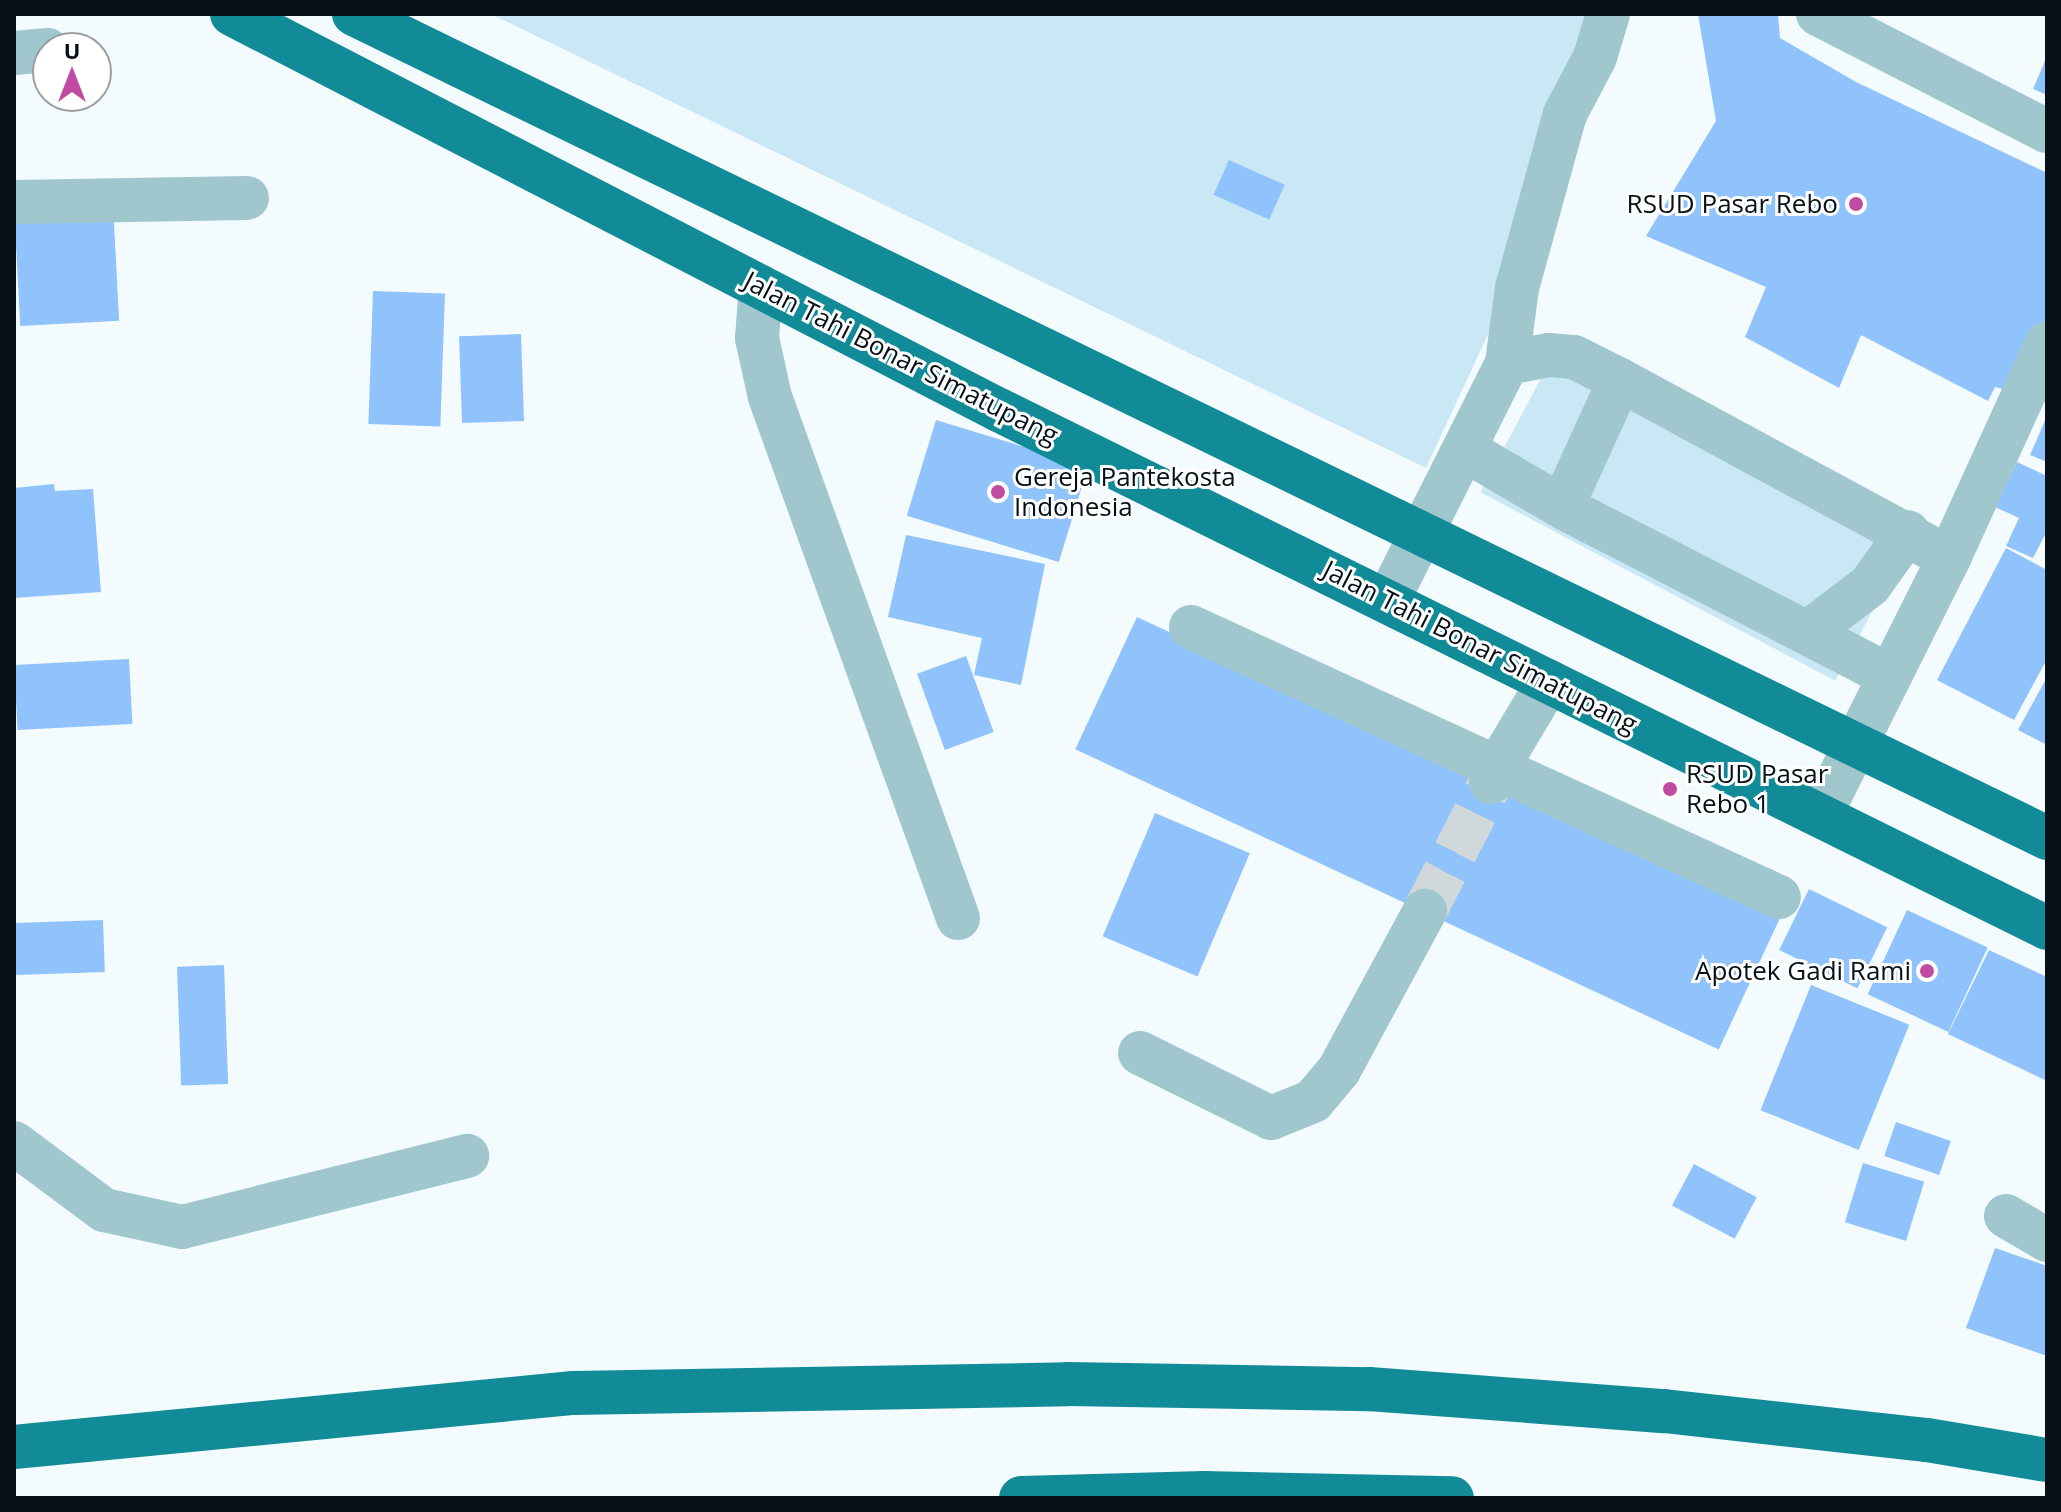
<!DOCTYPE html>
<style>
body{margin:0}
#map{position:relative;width:2061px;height:1512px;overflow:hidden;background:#f4fbfe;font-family:"Open Sans",sans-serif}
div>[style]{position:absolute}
.green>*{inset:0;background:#cae7f6;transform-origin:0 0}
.building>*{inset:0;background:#90c3fb;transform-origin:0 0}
.minor-tunnel>*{height:44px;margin-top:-22px;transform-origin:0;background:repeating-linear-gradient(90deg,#d0d8db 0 44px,transparent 0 66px)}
.minor>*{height:44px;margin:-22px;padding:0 22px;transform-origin:22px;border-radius:22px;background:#9fc7cd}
.highway>*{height:44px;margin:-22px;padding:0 22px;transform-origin:22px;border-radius:22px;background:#128b98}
.dots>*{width:22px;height:22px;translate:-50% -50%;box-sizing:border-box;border:4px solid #fff;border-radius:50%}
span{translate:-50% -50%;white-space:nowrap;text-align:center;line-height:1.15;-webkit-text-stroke:6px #fff;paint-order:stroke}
.poi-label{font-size:26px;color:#061016}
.right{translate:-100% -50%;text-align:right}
.left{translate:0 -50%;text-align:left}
.street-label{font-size:26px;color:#061016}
.frame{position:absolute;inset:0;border:16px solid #061016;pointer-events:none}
.north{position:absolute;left:32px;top:32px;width:80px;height:80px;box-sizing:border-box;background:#fff;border:2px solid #9b9fa2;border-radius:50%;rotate:0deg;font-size:22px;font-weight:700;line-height:32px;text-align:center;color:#061016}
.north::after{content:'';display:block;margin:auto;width:28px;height:36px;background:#c14ba2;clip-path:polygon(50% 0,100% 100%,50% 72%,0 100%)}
</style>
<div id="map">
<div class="green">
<div style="clip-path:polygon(491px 14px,1590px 14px,1587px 121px,1426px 468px)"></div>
<div style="left:1548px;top:365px;width:402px;height:144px;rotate:28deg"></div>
</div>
<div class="building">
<div style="clip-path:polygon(1698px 14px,1778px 14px,1780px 38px,1856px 82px,2047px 173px,2047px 320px,2015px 392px,1995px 387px,1988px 401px,1861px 335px,1839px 388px,1745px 337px,1766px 287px,1646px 236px,1716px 121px)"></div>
<div style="clip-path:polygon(2047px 56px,2047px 95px,2033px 89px)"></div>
<div style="left:1229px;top:160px;width:61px;height:38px;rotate:24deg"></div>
<div style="left:113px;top:204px;width:117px;height:99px;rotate:87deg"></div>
<div style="left:373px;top:291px;width:72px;height:133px;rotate:2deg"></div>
<div style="left:521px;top:334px;width:87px;height:62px;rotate:88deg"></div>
<div style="clip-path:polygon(2047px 416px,2047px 462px,2030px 455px)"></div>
<div style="left:936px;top:420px;width:159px;height:100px;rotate:17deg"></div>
<div style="clip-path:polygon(2017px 462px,2047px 476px,2047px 531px,2033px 558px,2006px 546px,2019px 518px,1995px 507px)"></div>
<div style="clip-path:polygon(54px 484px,55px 491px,93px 489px,101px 592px,14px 598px,14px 488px)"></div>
<div style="clip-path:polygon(906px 535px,1045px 564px,1021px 685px,974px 675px,982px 638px,888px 617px)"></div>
<div style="clip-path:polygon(2006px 548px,2047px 570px,2047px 659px,2014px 720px,1937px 680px)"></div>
<div style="left:1137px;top:617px;width:710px;height:146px;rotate:25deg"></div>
<div style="left:966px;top:656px;width:81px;height:52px;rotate:70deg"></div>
<div style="left:129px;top:659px;width:65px;height:115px;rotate:87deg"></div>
<div style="clip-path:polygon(2047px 677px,2047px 745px,2018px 730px)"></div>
<div style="left:1155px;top:813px;width:103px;height:134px;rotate:23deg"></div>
<div style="left:1809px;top:889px;width:87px;height:68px;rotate:26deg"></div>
<div style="left:1907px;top:910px;width:89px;height:93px;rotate:25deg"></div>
<div style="left:103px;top:920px;width:52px;height:89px;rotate:88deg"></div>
<div style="clip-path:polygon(1989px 950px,2047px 977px,2047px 1081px,1948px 1034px)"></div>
<div style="left:224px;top:965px;width:119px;height:47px;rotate:88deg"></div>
<div style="left:1811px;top:985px;width:106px;height:135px;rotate:22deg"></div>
<div style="left:1896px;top:1122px;width:58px;height:36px;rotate:19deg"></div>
<div style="left:1863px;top:1163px;width:64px;height:62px;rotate:17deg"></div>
<div style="left:1694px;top:1164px;width:71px;height:47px;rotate:28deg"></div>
<div style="clip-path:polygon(1995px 1248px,2047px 1266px,2047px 1356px,1966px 1328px)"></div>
</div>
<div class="minor-tunnel">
<div style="left:1425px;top:911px;width:145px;rotate:-62.9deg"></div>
</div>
<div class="minor">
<div style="left:1818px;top:14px;width:257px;rotate:27.1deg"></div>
<div style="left:14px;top:53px;width:34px;rotate:-5deg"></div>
<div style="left:14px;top:202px;width:233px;rotate:-1deg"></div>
<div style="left:761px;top:287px;width:51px;rotate:94.5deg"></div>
<div style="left:757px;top:338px;width:60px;rotate:77.6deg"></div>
<div style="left:770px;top:397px;width:554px;rotate:70.16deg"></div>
<div style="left:1507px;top:363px;width:76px;rotate:-82.4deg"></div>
<div style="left:1517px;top:288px;width:180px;rotate:-74.6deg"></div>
<div style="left:1565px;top:114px;width:64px;rotate:-62.2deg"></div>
<div style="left:1595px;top:57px;width:45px;rotate:-73.2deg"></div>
<div style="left:1620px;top:380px;width:120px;rotate:114.6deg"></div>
<div style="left:1570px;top:489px;width:20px;rotate:101deg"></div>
<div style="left:1566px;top:509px;width:271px;rotate:27.2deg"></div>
<div style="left:1807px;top:633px;width:79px;rotate:-37.3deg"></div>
<div style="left:1870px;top:585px;width:65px;rotate:-54.4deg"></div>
<div style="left:1465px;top:450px;width:117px;rotate:30.3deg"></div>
<div style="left:1949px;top:558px;width:236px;rotate:-65.5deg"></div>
<div style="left:1388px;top:600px;width:265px;rotate:-63.3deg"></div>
<div style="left:1507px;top:363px;width:43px;rotate:-10.8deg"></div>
<div style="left:1549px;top:355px;width:25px;rotate:5deg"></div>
<div style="left:1574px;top:357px;width:51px;rotate:26.6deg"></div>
<div style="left:1620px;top:380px;width:374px;rotate:28.4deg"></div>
<div style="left:1949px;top:558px;width:288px;rotate:116.6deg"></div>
<div style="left:1191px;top:627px;width:337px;rotate:24.7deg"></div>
<div style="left:1497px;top:768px;width:101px;rotate:-59.1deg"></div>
<div style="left:1807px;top:633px;width:93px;rotate:27.4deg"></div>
<div style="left:1491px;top:782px;width:15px;rotate:-67deg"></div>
<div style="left:1497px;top:768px;width:310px;rotate:24.6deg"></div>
<div style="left:1140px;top:1053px;width:146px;rotate:26.4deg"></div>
<div style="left:1271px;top:1118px;width:45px;rotate:-22deg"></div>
<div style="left:1313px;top:1101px;width:40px;rotate:-50deg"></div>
<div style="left:1339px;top:1070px;width:181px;rotate:-61.6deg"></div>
<div style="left:14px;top:1143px;width:112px;rotate:36.7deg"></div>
<div style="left:104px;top:1210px;width:80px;rotate:12.3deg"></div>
<div style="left:182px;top:1227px;width:294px;rotate:-14deg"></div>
<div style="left:2006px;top:1216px;width:48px;rotate:30.3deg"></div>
</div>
<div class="highway">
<div style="left:232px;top:14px;width:863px;rotate:27.31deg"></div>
<div style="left:999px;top:410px;width:1169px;rotate:26.3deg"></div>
<div style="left:354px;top:14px;width:1883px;rotate:25.95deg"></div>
<div style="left:14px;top:1447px;width:562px;rotate:-5.52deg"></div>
<div style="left:573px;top:1393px;width:495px;rotate:-1deg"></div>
<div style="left:1068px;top:1384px;width:301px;rotate:1deg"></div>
<div style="left:1369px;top:1389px;width:296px;rotate:4.3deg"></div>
<div style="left:1664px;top:1411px;width:265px;rotate:6.3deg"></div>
<div style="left:1927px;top:1440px;width:122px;rotate:9.5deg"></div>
<div style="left:1021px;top:1498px;width:183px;rotate:-1.6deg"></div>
<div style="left:1204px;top:1493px;width:248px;rotate:1.2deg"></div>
</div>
<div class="dots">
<div style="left:1856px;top:204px;background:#c14ba2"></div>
<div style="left:998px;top:492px;background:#c14ba2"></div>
<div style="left:1670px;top:789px;background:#c14ba2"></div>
<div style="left:1927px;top:971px;background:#c14ba2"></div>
</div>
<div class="poi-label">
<span class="right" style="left:1838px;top:204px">RSUD Pasar Rebo</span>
<span class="left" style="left:1014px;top:492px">Gereja Pantekosta<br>Indonesia</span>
<span class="left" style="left:1686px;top:789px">RSUD Pasar<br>Rebo 1</span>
<span class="right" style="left:1911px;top:971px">Apotek Gadi Rami</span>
</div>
<div class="street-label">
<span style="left:901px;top:358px;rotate:27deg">Jalan Tahi Bonar Simatupang</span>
<span style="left:1480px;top:647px;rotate:27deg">Jalan Tahi Bonar Simatupang</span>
</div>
<div class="frame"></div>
<div class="north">U</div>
</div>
